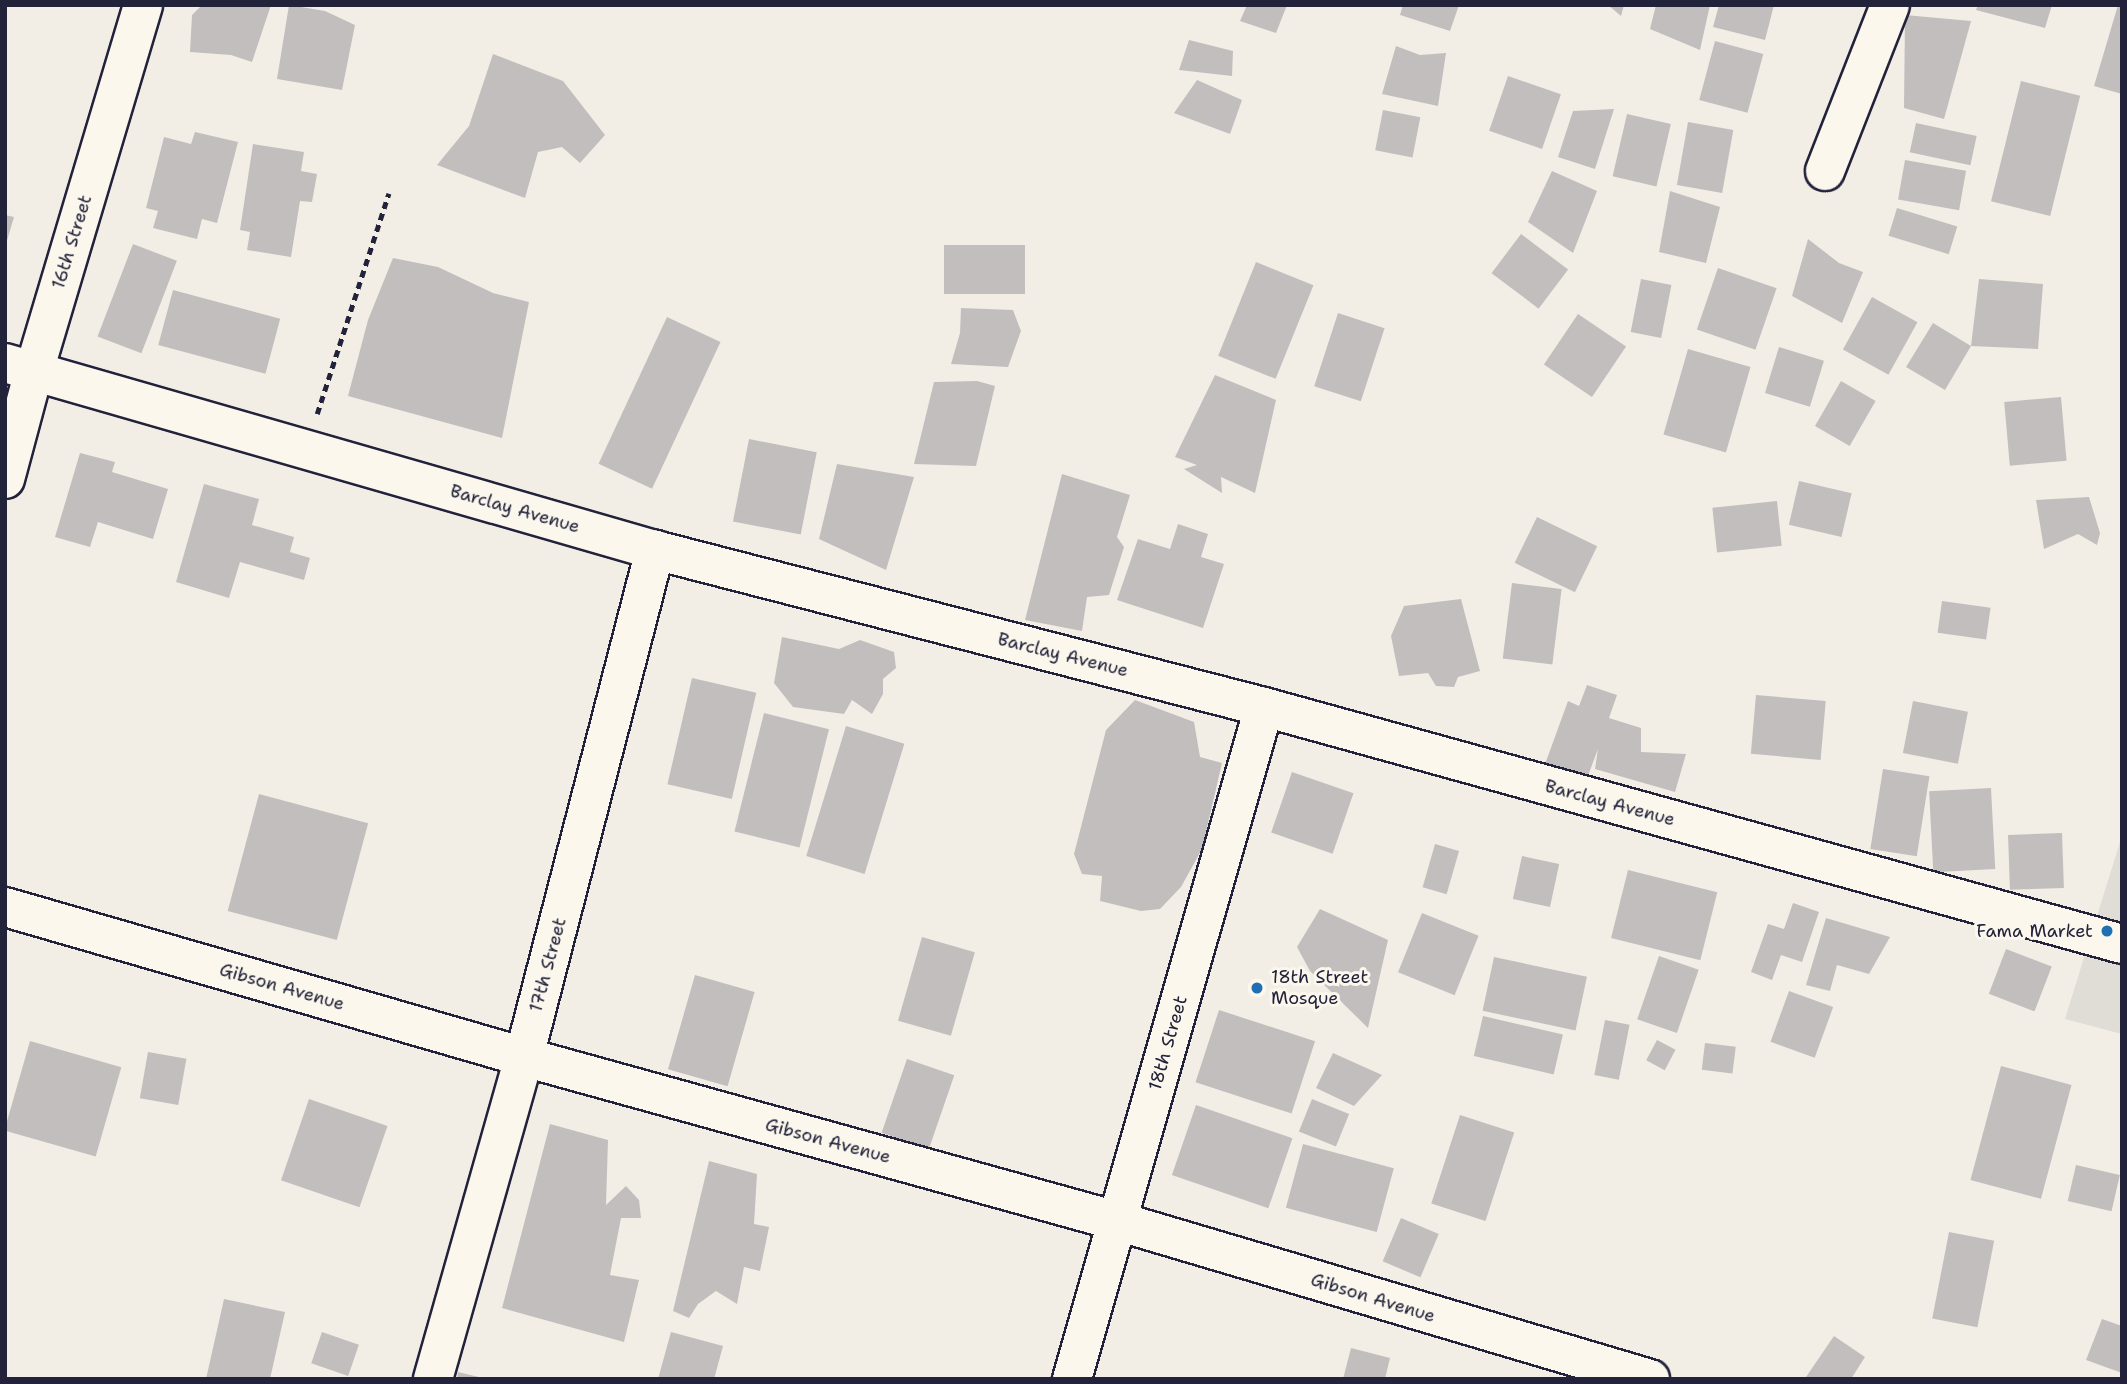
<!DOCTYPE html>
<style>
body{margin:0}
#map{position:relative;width:2127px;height:1384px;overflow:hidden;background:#f2eee5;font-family:"Shantell Sans",sans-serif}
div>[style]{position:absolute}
.built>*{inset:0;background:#e0dcd6}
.building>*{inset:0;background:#c2bebe;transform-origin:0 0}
.path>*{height:4.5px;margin-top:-2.25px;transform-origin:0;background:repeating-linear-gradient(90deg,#22223b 0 7px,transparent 0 12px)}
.roads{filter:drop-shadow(2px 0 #22223b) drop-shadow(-2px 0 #22223b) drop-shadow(0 2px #22223b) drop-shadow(0 -2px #22223b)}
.minor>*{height:38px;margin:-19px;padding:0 19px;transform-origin:19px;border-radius:19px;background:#fbf7ec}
.dots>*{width:19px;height:19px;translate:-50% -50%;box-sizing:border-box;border:4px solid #fbf7ec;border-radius:50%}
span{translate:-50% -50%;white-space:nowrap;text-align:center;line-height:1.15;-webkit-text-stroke:6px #fbf7ec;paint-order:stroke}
.street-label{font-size:18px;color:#22223b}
.poi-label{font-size:18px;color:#22223b}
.right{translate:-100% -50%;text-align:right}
.left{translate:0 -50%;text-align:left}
.frame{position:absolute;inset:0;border:7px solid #22223b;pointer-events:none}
</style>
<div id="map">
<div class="built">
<div style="clip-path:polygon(2120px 842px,2122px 843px,2122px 1034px,2065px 1019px)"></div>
</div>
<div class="building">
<div style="clip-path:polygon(202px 5px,271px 5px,252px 62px,231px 55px,190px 52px,192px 15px)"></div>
<div style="clip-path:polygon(289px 5px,325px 11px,355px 25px,342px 90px,277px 79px)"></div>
<div style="clip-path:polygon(1247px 5px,1287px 5px,1276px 33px,1240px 21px)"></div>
<div style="clip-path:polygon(1403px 5px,1459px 5px,1450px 31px,1400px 15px)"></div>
<div style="clip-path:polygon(1608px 5px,1624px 5px,1621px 16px)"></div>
<div style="clip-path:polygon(1656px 5px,1710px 5px,1700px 50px,1650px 29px)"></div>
<div style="clip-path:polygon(1719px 5px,1774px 5px,1765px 40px,1713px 27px)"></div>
<div style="clip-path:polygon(1978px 5px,2052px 5px,2045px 28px,1976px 10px)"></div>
<div style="clip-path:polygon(2118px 5px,2122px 5px,2122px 94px,2094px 86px)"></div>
<div style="clip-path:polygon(1905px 15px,1971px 21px,1944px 119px,1904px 108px)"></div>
<div style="clip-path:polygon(1189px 40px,1233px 51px,1232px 76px,1179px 70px)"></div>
<div style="left:1715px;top:41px;width:50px;height:61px;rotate:15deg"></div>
<div style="clip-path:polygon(1396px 46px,1420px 55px,1446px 53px,1438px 106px,1382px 94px)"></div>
<div style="clip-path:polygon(493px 54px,563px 81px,605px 135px,580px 163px,562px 147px,538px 152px,525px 198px,437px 165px,469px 126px)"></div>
<div style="left:1508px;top:76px;width:56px;height:58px;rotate:19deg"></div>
<div style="clip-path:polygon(1197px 80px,1242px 100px,1230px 134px,1174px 113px)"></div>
<div style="left:2021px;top:81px;width:61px;height:124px;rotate:14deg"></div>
<div style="clip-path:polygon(1614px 109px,1595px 169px,1558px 157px,1573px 111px)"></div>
<div style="left:1383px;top:110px;width:38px;height:41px;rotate:11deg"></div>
<div style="left:1627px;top:114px;width:45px;height:64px;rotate:13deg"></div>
<div style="left:1688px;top:122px;width:46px;height:64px;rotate:10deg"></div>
<div style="left:1916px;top:123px;width:62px;height:30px;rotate:12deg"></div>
<div style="clip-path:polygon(195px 132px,238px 142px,217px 223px,202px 219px,197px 239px,153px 228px,158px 211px,146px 208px,164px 137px,191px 144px)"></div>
<div style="clip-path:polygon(253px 144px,304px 152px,301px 171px,317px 174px,312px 202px,300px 201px,291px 257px,247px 250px,250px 232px,240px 230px)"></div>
<div style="left:1905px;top:160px;width:62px;height:40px;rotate:10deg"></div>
<div style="clip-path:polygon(1552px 171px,1597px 191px,1573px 253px,1528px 222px)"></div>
<div style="clip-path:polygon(1670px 191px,1720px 207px,1706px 263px,1659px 252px)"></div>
<div style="left:1897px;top:208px;width:63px;height:29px;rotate:17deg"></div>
<div style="clip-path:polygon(5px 215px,14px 217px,6px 244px,5px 243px)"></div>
<div style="left:1521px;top:234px;width:59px;height:49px;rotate:37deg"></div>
<div style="clip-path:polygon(1808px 239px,1839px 263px,1863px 272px,1842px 323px,1792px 296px)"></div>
<div style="left:133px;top:244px;width:47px;height:99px;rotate:21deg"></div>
<div style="left:944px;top:245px;width:81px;height:49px"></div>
<div style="clip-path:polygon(393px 258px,438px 267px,493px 293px,529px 302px,502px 438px,348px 396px,368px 320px)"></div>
<div style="left:1256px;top:262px;width:62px;height:101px;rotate:22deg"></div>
<div style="left:1718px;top:268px;width:62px;height:65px;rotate:19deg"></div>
<div style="left:1641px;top:279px;width:31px;height:54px;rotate:11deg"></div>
<div style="clip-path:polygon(1979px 279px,2043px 284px,2038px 349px,1971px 346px,1945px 390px,1906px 367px,1933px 323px,1971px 346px)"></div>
<div style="left:173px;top:290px;width:111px;height:57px;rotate:15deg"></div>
<div style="left:1872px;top:297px;width:52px;height:60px;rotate:29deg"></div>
<div style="clip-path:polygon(961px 308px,1013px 310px,1021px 331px,1008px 367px,951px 364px,960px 333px)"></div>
<div style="left:1338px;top:313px;width:49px;height:77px;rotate:18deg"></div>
<div style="left:1578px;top:314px;width:58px;height:61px;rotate:34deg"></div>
<div style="left:667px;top:317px;width:59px;height:162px;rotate:25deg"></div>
<div style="left:1779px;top:347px;width:47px;height:48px;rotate:17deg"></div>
<div style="left:1688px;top:349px;width:65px;height:89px;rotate:16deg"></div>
<div style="clip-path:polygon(1215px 375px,1276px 400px,1255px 493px,1221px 477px,1222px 493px,1184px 469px,1197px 465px,1175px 457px)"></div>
<div style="clip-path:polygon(977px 381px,995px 386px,976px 466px,914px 464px,934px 382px)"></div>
<div style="left:1841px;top:381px;width:40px;height:52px;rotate:30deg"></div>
<div style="left:2061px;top:397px;width:64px;height:57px;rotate:85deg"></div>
<div style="left:749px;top:439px;width:69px;height:84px;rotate:11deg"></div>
<div style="clip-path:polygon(80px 453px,115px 462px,112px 472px,168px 489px,153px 539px,98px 522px,90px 547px,55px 537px)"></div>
<div style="clip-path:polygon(837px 464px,914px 477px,886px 570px,819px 539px)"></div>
<div style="clip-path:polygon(1062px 474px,1130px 495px,1117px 537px,1124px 547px,1109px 595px,1087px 597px,1082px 631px,1025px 620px)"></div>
<div style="left:1799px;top:481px;width:54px;height:45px;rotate:13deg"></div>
<div style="clip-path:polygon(204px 484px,259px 499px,252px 525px,294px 537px,290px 552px,310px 558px,304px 580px,240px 562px,229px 598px,176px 582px)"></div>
<div style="clip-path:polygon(2089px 497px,2100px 533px,2097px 545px,2078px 534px,2044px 549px,2036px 500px)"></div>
<div style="left:1777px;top:501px;width:45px;height:65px;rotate:84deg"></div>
<div style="left:1537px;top:517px;width:67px;height:51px;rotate:26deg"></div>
<div style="clip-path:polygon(1178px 524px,1208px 534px,1201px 557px,1224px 564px,1203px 628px,1117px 600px,1138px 539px,1170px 549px)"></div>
<div style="left:1512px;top:583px;width:50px;height:76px;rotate:7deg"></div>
<div style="clip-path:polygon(1461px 599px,1480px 671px,1458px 677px,1454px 687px,1436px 686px,1428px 673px,1399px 676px,1391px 636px,1404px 606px)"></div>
<div style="left:1942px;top:601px;width:49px;height:32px;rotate:8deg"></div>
<div style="clip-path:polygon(782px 637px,839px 649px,860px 640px,894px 652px,896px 668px,883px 679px,883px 694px,872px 714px,852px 700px,844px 714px,793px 707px,774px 683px)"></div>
<div style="left:692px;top:678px;width:66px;height:109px;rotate:13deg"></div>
<div style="clip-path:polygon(1587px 685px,1617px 695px,1609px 718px,1641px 728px,1641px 752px,1686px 754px,1675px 792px,1595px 769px,1598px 749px,1586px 781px,1544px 767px,1568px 701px,1579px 706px)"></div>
<div style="left:1756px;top:695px;width:70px;height:59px;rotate:5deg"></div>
<div style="clip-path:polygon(1135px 700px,1194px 722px,1200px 757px,1222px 763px,1202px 849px,1181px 887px,1160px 909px,1141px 911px,1100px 901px,1102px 876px,1082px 874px,1074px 854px,1106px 730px)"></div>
<div style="left:1913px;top:701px;width:56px;height:53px;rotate:11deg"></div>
<div style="left:764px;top:713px;width:67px;height:122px;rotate:14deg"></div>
<div style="left:846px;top:726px;width:61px;height:136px;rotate:17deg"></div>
<div style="left:1883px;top:769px;width:47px;height:81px;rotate:9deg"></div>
<div style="left:1292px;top:772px;width:65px;height:64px;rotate:19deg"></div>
<div style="left:1991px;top:788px;width:81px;height:62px;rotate:87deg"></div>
<div style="left:259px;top:794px;width:113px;height:121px;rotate:15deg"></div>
<div style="left:2062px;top:833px;width:55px;height:54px;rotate:88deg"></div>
<div style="left:1435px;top:844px;width:25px;height:45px;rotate:16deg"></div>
<div style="left:1522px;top:856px;width:38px;height:44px;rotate:12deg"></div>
<div style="left:1628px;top:870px;width:92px;height:70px;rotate:14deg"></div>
<div style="clip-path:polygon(1793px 903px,1819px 912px,1802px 962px,1781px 955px,1772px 980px,1751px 972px,1768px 924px,1784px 929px)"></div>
<div style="clip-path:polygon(1320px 909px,1388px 940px,1368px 1028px,1310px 971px,1297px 947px)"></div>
<div style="left:1422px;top:913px;width:61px;height:64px;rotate:22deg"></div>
<div style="clip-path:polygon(1826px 918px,1890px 937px,1869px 974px,1837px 965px,1830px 991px,1806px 985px)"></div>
<div style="left:922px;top:937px;width:55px;height:87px;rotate:16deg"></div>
<div style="left:2006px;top:949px;width:49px;height:48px;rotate:21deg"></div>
<div style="left:1659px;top:956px;width:42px;height:67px;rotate:19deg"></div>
<div style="left:1494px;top:957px;width:95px;height:55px;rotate:12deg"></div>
<div style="left:695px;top:975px;width:62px;height:98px;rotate:16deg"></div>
<div style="left:1789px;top:991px;width:47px;height:54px;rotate:20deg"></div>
<div style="left:1219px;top:1010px;width:101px;height:76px;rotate:18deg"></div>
<div style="left:1483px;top:1016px;width:82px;height:41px;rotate:13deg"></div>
<div style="left:1605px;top:1020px;width:25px;height:56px;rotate:11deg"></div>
<div style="left:1657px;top:1040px;width:21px;height:23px;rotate:28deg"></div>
<div style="left:30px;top:1041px;width:95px;height:93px;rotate:16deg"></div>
<div style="left:1705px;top:1043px;width:31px;height:27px;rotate:7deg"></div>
<div style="left:148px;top:1052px;width:39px;height:47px;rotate:10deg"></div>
<div style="clip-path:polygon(1333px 1053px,1382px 1075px,1354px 1106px,1316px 1088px)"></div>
<div style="left:907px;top:1059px;width:50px;height:78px;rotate:19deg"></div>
<div style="left:2001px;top:1066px;width:73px;height:118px;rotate:15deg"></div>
<div style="left:309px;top:1099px;width:83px;height:86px;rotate:19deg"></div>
<div style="left:1312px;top:1099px;width:40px;height:35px;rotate:22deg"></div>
<div style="left:1196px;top:1105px;width:102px;height:74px;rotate:19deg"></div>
<div style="left:1460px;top:1115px;width:57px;height:93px;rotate:18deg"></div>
<div style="clip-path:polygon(550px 1124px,608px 1140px,606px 1205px,626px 1186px,639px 1200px,641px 1218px,621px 1218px,610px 1275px,639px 1280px,624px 1342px,502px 1308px)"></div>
<div style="left:1303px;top:1144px;width:94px;height:66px;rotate:15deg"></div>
<div style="clip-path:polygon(709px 1161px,757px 1174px,754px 1224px,769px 1227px,760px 1271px,744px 1267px,737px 1304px,716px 1291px,698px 1304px,689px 1318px,673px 1311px)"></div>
<div style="left:2076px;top:1165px;width:45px;height:37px;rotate:13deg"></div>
<div style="left:1401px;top:1218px;width:41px;height:47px;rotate:23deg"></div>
<div style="left:1949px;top:1232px;width:46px;height:88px;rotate:11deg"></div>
<div style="clip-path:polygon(224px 1299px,285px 1312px,270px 1379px,206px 1379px)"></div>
<div style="clip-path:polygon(2102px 1319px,2122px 1326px,2122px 1373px,2086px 1360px)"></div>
<div style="left:322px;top:1332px;width:39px;height:33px;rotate:19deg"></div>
<div style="clip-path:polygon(671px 1332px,723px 1346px,714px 1379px,658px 1379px)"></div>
<div style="clip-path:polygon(1834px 1336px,1865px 1357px,1851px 1379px,1808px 1379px,1806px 1377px)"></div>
<div style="clip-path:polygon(1351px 1348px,1390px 1358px,1385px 1379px,1343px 1379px)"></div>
<div style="clip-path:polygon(458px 1372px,483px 1378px,483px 1379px,457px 1379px)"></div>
</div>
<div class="path">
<div style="left:317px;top:414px;width:232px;rotate:-72deg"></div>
</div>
<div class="roads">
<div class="minor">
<div style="left:1825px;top:171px;width:178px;rotate:-68.6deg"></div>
<div style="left:5px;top:363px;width:676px;rotate:16.05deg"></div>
<div style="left:655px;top:550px;width:629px;rotate:14.46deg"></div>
<div style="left:1264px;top:707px;width:890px;rotate:15.44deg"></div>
<div style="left:5px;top:479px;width:112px;rotate:-75deg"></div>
<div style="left:34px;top:371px;width:382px;rotate:-73.4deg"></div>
<div style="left:5px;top:907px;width:540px;rotate:16.12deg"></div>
<div style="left:524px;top:1057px;width:615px;rotate:15.46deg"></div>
<div style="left:1117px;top:1221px;width:556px;rotate:16.51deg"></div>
<div style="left:433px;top:1379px;width:335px;rotate:-74.2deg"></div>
<div style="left:524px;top:1057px;width:524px;rotate:-75.51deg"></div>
<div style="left:1072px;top:1379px;width:699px;rotate:-74.05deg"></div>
</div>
</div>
<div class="dots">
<div style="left:2107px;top:931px;background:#1f6fb2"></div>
<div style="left:1257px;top:988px;background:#1f6fb2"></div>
</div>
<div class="street-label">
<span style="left:72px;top:242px;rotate:-73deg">16th Street</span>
<span style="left:515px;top:509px;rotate:16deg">Barclay Avenue</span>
<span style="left:1063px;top:655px;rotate:14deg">Barclay Avenue</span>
<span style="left:1610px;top:803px;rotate:15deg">Barclay Avenue</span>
<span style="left:548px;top:965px;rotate:-75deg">17th Street</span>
<span style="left:282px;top:987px;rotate:16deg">Gibson Avenue</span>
<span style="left:1168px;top:1043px;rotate:-74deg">18th Street</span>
<span style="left:828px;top:1141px;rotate:15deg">Gibson Avenue</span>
<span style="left:1373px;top:1298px;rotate:17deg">Gibson Avenue</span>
</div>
<div class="poi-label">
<span class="right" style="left:2093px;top:931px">Fama Market</span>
<span class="left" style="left:1271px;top:988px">18th Street<br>Mosque</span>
</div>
<div class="frame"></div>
</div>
